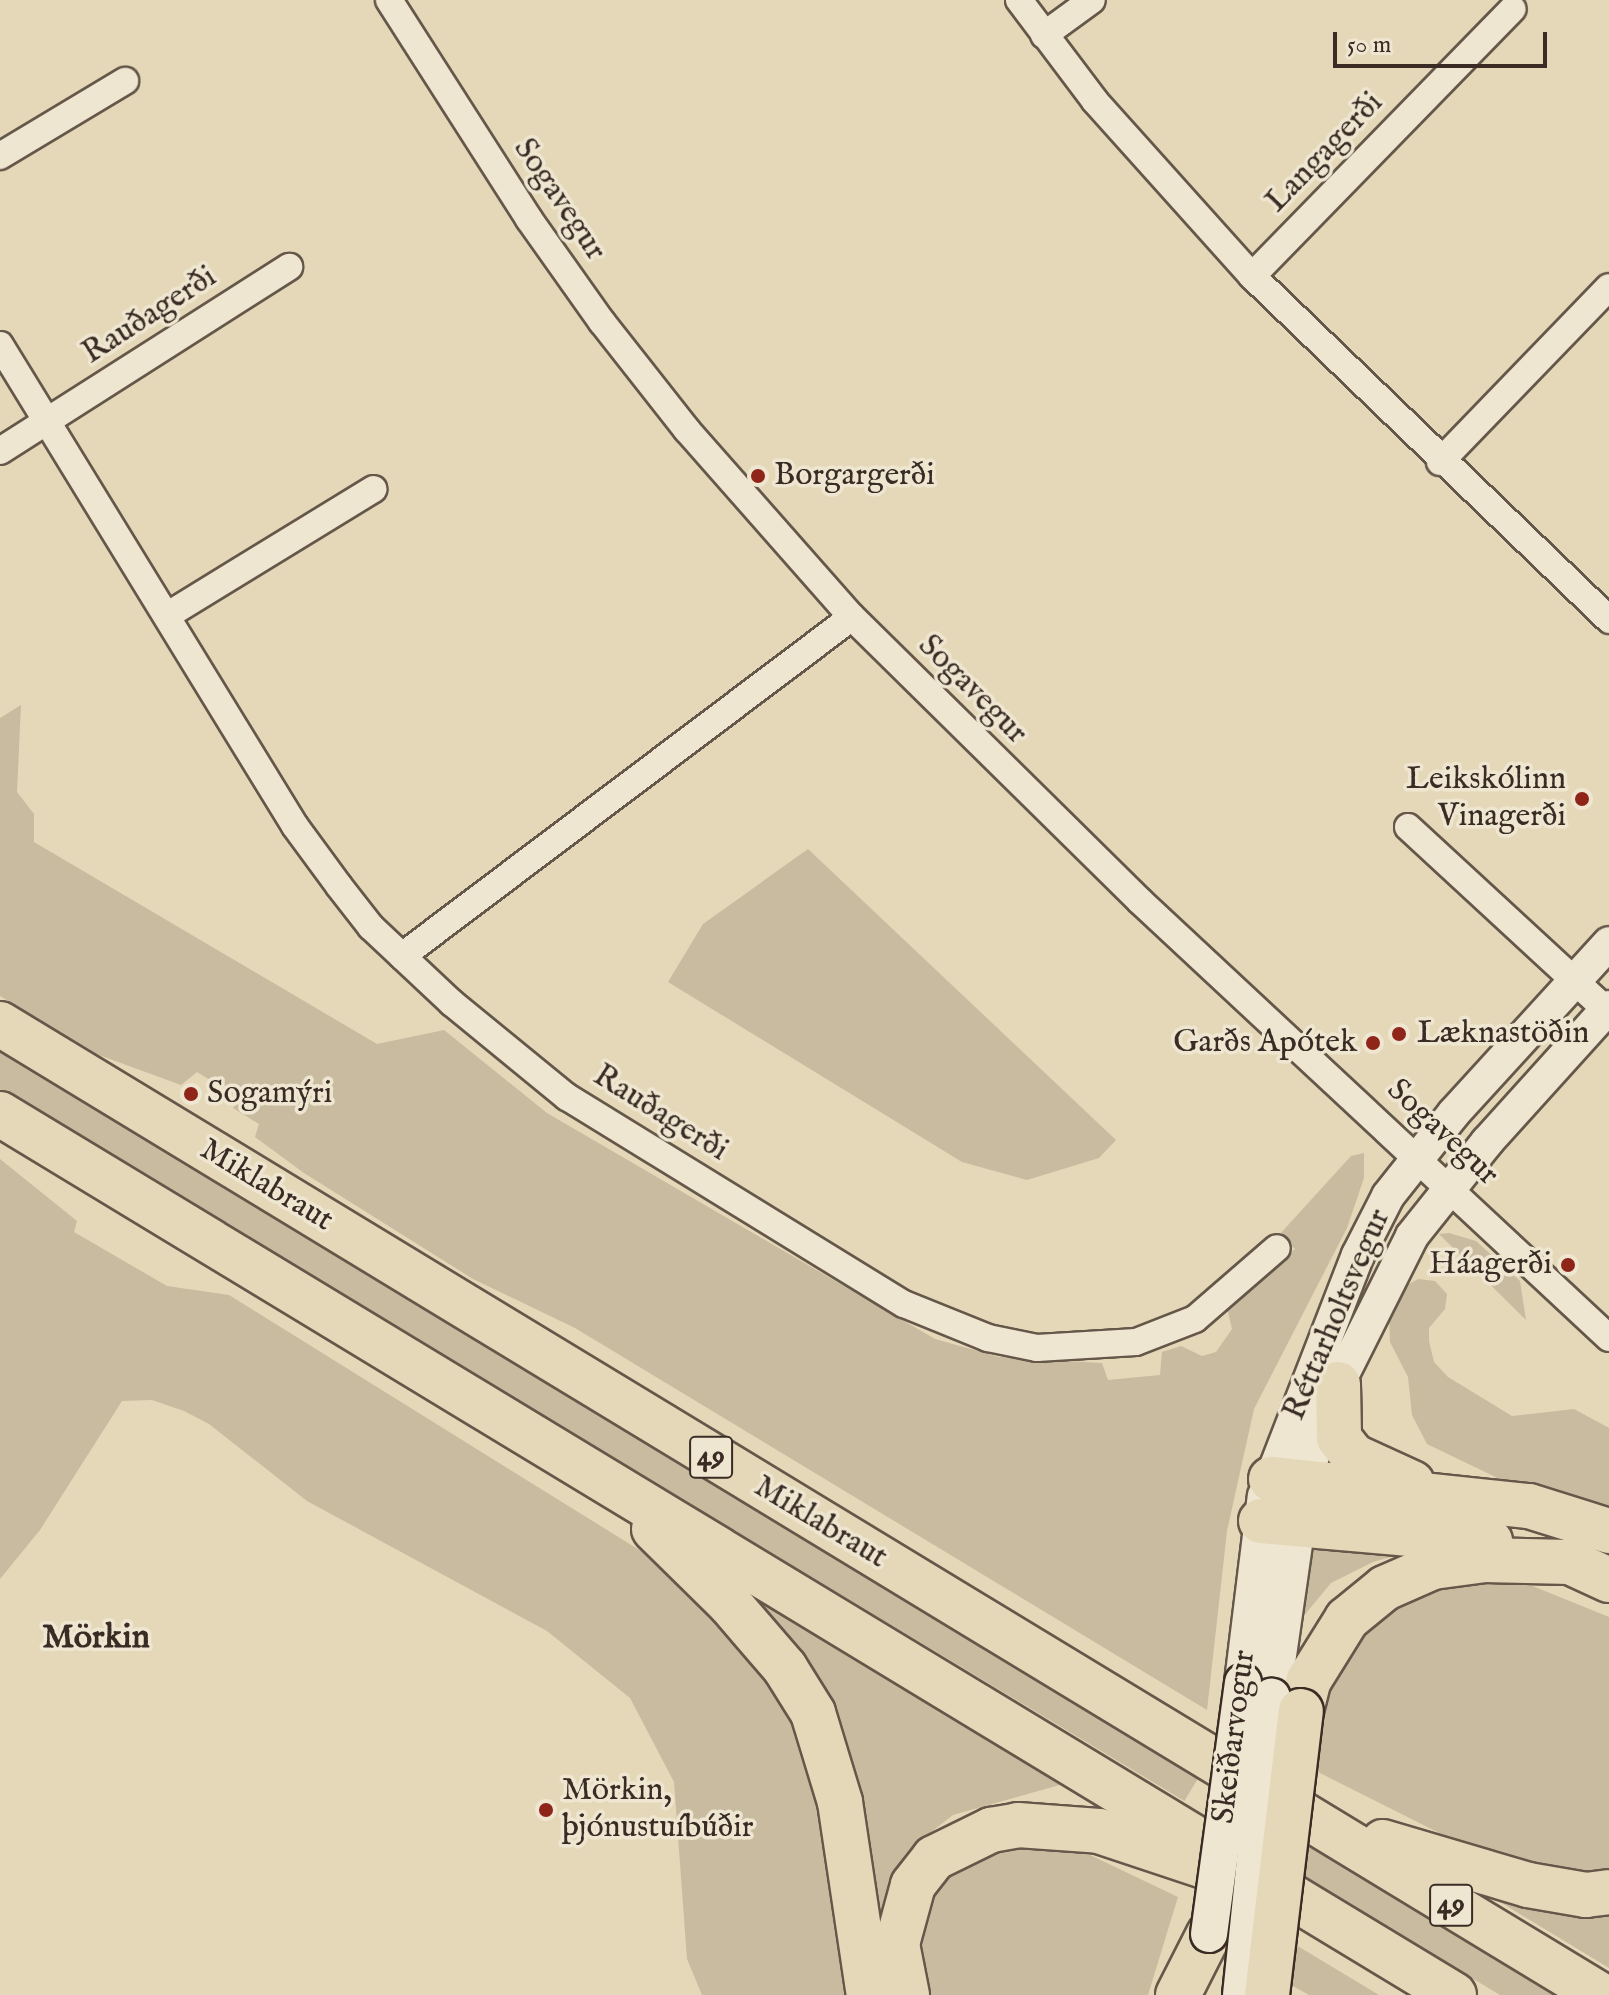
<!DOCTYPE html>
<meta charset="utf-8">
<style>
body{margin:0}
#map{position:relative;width:1609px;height:1995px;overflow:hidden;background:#e5d8b8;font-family:"IM FELL English",serif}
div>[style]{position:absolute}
.green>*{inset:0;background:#c8bb9f;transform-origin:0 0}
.roads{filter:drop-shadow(2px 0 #655749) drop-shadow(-2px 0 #655749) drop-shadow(0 2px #655749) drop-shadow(0 -2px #655749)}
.minor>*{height:26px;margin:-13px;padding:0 13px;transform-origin:13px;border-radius:13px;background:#eee6d1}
.tertiary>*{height:32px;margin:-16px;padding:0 16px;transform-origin:16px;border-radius:16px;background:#eee6d1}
.secondary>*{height:36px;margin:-18px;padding:0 18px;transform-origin:18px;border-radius:18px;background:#eee6d1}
.trunk>*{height:44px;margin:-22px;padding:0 22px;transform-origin:22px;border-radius:22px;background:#e5d8b8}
.bridges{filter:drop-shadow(2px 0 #3a2c24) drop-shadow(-2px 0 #3a2c24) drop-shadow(0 2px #3a2c24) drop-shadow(0 -2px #3a2c24)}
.secondary-bridge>*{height:36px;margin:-18px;padding:0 18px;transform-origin:18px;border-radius:18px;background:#eee6d1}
.trunk-bridge>*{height:44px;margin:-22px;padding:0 22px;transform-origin:22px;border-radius:22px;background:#e5d8b8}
.dots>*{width:22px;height:22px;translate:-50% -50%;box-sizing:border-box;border:4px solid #eee6d1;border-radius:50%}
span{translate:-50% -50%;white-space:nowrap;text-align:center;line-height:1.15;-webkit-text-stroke:7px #eee6d1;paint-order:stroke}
.shield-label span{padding:2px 6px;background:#eee6d1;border:2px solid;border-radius:6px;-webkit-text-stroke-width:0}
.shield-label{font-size:30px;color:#3a2c24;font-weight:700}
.street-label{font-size:32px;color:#3a2c24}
.poi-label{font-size:32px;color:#3a2c24}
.left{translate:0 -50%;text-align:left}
.right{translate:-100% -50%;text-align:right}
.neighbourhood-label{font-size:34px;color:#3a2c24;font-weight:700}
.scale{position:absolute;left:1333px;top:32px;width:214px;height:36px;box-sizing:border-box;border:4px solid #3a2c24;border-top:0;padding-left:10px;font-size:24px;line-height:28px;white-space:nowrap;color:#3a2c24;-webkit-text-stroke:6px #eee6d1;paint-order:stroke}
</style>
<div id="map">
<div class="green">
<div style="clip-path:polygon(21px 705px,17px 792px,34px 814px,34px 842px,377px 1044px,444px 1030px,547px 1113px,935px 1339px,999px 1357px,1102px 1363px,1108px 1380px,1160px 1375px,1162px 1352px,1181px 1346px,1202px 1356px,1216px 1352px,1232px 1329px,1227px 1308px,1295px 1249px,1279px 1235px,1351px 1156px,1364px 1153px,1364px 1178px,1347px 1228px,1254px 1409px,1227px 1531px,1207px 1710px,575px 1328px,473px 1279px,304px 1173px,255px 1137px,259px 1124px,233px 1108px,241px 1099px,197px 1072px,181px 1085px,99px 1055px,0 996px,0 718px)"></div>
<div style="clip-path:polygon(808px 849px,1116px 1140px,1099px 1158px,1027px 1180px,962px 1162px,668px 982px,703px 924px)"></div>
<div style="left:0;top:1052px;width:1401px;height:32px;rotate:31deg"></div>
<div style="clip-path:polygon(0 1159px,77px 1221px,74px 1232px,167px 1286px,229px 1295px,657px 1561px,762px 1651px,813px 1747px,850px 1995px,702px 1995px,687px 1959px,674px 1782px,630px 1698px,547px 1631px,307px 1501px,209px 1424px,184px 1411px,152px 1400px,122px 1401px,40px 1530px,0 1579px)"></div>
<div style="clip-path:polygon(1449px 1233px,1476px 1241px,1520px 1281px,1526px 1320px,1439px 1234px)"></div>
<div style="clip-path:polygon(1418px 1279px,1435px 1281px,1447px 1294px,1445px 1309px,1429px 1328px,1429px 1341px,1434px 1362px,1448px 1377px,1512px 1416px,1574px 1409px,1609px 1428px,1609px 1520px,1533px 1495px,1427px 1444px,1412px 1415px,1408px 1377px,1390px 1342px,1389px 1312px,1400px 1289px)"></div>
<div style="clip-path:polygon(1303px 1531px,1431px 1545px,1373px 1562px,1331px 1583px,1302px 1618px,1286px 1654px)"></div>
<div style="clip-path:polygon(1496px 1571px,1609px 1617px,1609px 1876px,1599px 1878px,1487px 1857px,1314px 1770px,1326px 1696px,1344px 1649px,1382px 1611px,1426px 1588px)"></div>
<div style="clip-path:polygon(768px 1599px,1067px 1783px,953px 1815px,917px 1843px,895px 1879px,881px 1916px,881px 1945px,760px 1615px)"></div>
<div style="clip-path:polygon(1030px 1838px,1086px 1853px,1178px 1897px,1148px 1995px,925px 1995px,914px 1920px,964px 1854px)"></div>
<div style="clip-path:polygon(1301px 1841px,1559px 1995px,1500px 1995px,1297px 1872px)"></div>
<div style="clip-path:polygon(1467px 1882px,1609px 1906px,1609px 1968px)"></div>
<div style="clip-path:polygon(1291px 1942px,1379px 1995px,1309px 1995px,1284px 1981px)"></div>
</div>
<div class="roads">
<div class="minor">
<div style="left:389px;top:0;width:260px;rotate:57.4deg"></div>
<div style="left:529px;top:219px;width:126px;rotate:54.7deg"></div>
<div style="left:602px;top:322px;width:137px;rotate:51.8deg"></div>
<div style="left:687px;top:430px;width:249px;rotate:48.6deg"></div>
<div style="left:852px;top:617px;width:404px;rotate:44.6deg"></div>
<div style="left:1140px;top:901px;width:641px;rotate:42.98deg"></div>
<div style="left:1019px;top:0;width:126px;rotate:53deg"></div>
<div style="left:1095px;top:101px;width:235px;rotate:48.1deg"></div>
<div style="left:1252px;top:276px;width:496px;rotate:43.9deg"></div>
<div style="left:1044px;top:35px;width:59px;rotate:-36.1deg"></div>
<div style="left:0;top:156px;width:146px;rotate:-31deg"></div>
<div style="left:1252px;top:276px;width:373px;rotate:-45.7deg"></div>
<div style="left:0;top:345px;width:564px;rotate:58.48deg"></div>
<div style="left:295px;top:826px;width:74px;rotate:53.7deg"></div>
<div style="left:339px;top:886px;width:52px;rotate:52deg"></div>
<div style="left:371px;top:927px;width:111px;rotate:43.2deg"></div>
<div style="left:452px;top:1003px;width:149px;rotate:39.3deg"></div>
<div style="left:567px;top:1097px;width:395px;rotate:31.6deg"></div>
<div style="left:904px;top:1304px;width:91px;rotate:22deg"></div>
<div style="left:988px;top:1338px;width:50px;rotate:11.5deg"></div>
<div style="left:1037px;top:1348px;width:99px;rotate:-3.5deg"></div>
<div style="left:1136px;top:1342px;width:63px;rotate:-21.3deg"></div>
<div style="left:1195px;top:1319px;width:108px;rotate:-40.9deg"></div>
<div style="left:0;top:451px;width:343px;rotate:-32.5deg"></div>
<div style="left:1440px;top:462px;width:243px;rotate:-46deg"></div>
<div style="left:168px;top:615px;width:241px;rotate:-31.5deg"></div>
<div style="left:1408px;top:827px;width:270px;rotate:42.7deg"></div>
<div style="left:402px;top:956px;width:563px;rotate:-36.99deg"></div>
</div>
<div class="tertiary">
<div style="left:1271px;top:1479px;width:240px;rotate:-68.8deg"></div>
<div style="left:1358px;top:1255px;width:66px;rotate:-63deg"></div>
<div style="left:1388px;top:1196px;width:106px;rotate:-51.5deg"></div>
<div style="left:1454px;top:1113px;width:230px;rotate:-47.6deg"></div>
<div style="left:1303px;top:1485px;width:107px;rotate:-70.9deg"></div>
<div style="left:1338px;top:1384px;width:165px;rotate:-63.4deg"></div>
<div style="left:1412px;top:1236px;width:120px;rotate:-51.4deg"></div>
<div style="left:1487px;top:1142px;width:182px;rotate:-47.9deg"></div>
</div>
<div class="secondary">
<div style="left:1243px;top:1682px;width:187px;rotate:-83deg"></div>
<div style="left:1272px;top:1697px;width:203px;rotate:-81.8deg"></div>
</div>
<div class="trunk">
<div style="left:0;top:1024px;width:1872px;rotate:31.25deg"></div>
<div style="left:0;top:1114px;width:1700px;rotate:31.21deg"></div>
<div style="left:1338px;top:1384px;width:54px;rotate:88.9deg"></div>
<div style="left:1339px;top:1438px;width:23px;rotate:52deg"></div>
<div style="left:1353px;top:1456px;width:65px;rotate:24.6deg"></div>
<div style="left:1271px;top:1479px;width:259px;rotate:6deg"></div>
<div style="left:1529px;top:1506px;width:84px;rotate:17.4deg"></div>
<div style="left:1261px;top:1521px;width:230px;rotate:5deg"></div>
<div style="left:654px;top:1529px;width:107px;rotate:44.6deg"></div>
<div style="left:730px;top:1604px;width:84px;rotate:49.3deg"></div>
<div style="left:785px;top:1668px;width:53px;rotate:58.1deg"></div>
<div style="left:813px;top:1713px;width:93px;rotate:73.1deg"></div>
<div style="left:840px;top:1802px;width:195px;rotate:81.5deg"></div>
<div style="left:1301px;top:1711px;width:32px;rotate:-76deg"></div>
<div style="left:1309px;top:1680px;width:72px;rotate:-58.1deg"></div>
<div style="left:1347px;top:1619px;width:49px;rotate:-39.2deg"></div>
<div style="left:1385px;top:1588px;width:52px;rotate:-23.6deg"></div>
<div style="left:1433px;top:1567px;width:51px;rotate:-7.8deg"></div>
<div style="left:1484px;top:1560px;width:86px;rotate:1.3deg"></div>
<div style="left:1570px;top:1562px;width:43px;rotate:24.8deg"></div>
<div style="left:1383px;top:1842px;width:151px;rotate:16.5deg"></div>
<div style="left:1528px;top:1885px;width:59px;rotate:9.8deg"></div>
<div style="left:1586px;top:1895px;width:23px;rotate:-7deg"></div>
<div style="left:907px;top:1995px;width:52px;rotate:-101.1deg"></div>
<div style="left:897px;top:1944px;width:61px;rotate:-74.8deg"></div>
<div style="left:913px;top:1885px;width:34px;rotate:-52deg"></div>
<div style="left:934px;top:1858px;width:64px;rotate:-26.2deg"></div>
<div style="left:991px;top:1830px;width:27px;rotate:-10deg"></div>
<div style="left:1018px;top:1825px;width:81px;rotate:4.2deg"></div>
<div style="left:1099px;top:1831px;width:111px;rotate:18.4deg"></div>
<div style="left:1178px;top:1995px;width:68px;rotate:-63.1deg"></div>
</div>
</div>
<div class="bridges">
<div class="secondary-bridge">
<div style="left:1209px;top:1934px;width:254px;rotate:-82.3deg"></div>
<div style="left:1241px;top:1995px;width:300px;rotate:-84.1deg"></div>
</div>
<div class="trunk-bridge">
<div style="left:1267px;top:1995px;width:286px;rotate:-83.2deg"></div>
</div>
</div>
<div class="dots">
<div style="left:758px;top:476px;background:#8f2418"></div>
<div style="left:1582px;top:799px;background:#8f2418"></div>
<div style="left:1399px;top:1034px;background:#8f2418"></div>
<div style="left:1373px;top:1043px;background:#8f2418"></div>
<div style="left:191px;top:1094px;background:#8f2418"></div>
<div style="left:1568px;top:1265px;background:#8f2418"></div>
<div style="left:546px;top:1810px;background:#8f2418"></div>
</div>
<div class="shield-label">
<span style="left:711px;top:1457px">49</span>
<span style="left:1451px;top:1905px">49</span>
</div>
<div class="street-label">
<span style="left:1325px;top:153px;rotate:-46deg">Langagerði</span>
<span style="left:559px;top:200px;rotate:56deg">Sogavegur</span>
<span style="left:150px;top:316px;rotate:-33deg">Rauðagerði</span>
<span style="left:972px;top:690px;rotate:45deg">Sogavegur</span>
<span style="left:660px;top:1114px;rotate:32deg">Rauðagerði</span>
<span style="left:1442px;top:1133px;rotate:43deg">Sogavegur</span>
<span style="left:266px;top:1186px;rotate:31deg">Miklabraut</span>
<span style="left:1338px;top:1315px;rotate:-67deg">Réttarholtsvegur</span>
<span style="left:820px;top:1523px;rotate:31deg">Miklabraut</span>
<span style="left:1235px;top:1737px;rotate:-83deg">Skeiðarvogur</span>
</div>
<div class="poi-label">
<span class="left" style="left:774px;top:476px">Borgargerði</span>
<span class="right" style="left:1566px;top:799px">Leikskólinn<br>Vinagerði</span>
<span class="left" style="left:1417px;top:1034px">Læknastöðin</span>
<span class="right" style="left:1357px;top:1043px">Garðs Apótek</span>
<span class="left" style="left:207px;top:1094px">Sogamýri</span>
<span class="right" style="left:1552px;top:1265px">Háagerði</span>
<span class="left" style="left:562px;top:1810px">Mörkin,<br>þjónustuíbúðir</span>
</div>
<div class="neighbourhood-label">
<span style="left:96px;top:1638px">Mörkin</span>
</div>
<div class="scale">50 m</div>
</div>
